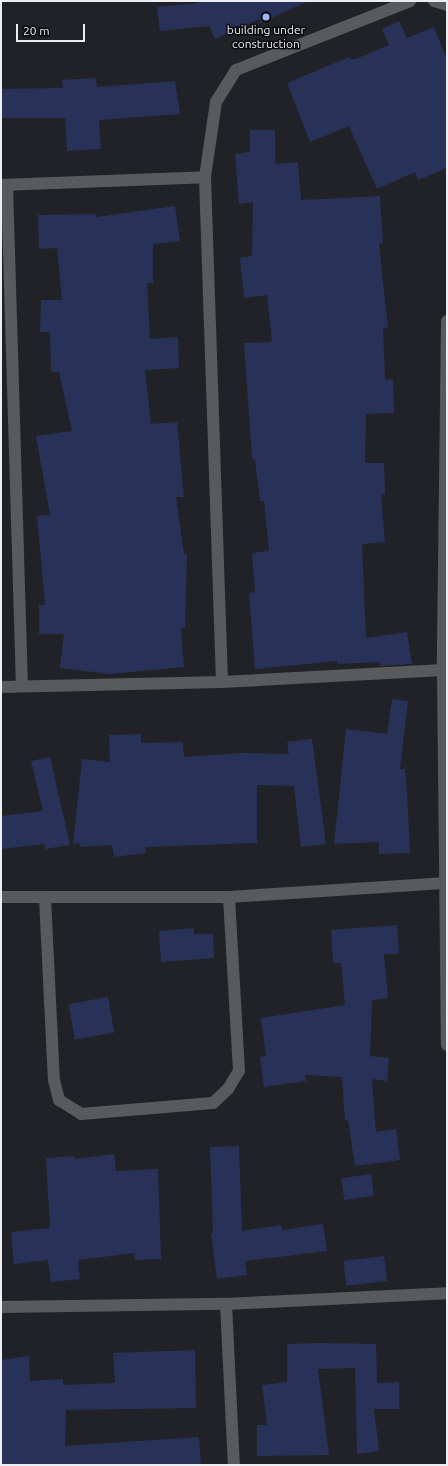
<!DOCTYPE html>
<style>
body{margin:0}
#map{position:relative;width:448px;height:1466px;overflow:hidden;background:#202227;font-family:Ubuntu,sans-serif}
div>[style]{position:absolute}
.building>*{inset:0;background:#283258;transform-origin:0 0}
.street>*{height:12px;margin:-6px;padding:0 6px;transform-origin:6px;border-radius:6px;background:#595a5c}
.dots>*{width:11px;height:11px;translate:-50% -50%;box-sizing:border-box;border:2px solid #0b0c0e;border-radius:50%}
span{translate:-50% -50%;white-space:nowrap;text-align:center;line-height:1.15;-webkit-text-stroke:3px #0b0c0e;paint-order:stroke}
.poi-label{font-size:12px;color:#edeef2}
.frame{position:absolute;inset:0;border:2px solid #edeef2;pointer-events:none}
.scale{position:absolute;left:16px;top:24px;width:69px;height:18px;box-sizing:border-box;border:2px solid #edeef2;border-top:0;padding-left:5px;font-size:12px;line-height:14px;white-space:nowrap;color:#edeef2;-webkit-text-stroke:3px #0b0c0e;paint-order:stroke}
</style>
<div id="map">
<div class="building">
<div style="clip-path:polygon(198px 1px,308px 1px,261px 23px,259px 19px,215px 39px,209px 26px,160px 31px,157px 7px,199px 3px)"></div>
<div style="clip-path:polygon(399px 21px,407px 38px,434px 27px,447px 60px,447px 168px,418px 180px,415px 172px,377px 189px,349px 126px,310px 142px,287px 83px,349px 57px,350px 59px,356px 59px,389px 45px,382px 29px)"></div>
<div style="clip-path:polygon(96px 78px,97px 87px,175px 81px,180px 114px,99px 120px,101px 149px,67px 151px,65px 118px,1px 118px,1px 89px,63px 88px,62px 80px)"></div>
<div style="clip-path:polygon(250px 130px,275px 130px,275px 164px,298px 162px,301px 200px,380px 196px,383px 243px,379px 244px,388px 328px,383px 328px,385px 380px,393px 379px,394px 413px,366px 414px,365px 463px,384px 463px,385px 494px,381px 494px,385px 542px,362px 544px,366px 638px,407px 632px,412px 664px,381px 666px,380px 662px,337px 664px,337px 661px,255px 669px,249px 593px,255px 592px,252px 553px,269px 551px,264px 501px,260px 501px,255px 459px,252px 459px,244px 343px,272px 342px,267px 295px,244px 298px,240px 258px,252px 256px,253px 202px,239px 204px,235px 154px,250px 152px)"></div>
<div style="clip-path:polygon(175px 206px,180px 241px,153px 244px,153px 283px,147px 283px,150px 339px,178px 337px,179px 368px,145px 370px,151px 424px,177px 422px,184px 497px,176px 497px,184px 554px,187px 554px,185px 628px,181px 628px,184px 667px,110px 674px,60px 668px,64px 634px,39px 634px,39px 605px,45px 605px,37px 516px,50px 515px,36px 436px,72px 431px,59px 372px,51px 372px,50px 332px,40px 332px,41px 300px,62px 300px,57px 248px,39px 249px,38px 215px,95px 214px,96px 217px)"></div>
<div style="clip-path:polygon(392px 699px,408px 701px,400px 769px,405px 769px,407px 792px,410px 853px,379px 854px,379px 842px,334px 844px,346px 729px,387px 734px)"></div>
<div style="clip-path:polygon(141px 734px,141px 743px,183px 742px,184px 757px,243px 753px,289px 754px,287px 742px,312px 739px,326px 844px,301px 847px,294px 786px,257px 785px,257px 843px,145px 847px,146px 853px,114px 857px,112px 845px,80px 847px,79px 843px,73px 844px,82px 759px,110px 762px,109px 735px)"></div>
<div style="clip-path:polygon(50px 757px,70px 845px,45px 849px,45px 844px,1px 849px,1px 816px,43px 811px,31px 761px)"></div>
<div style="clip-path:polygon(397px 925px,399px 954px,384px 954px,388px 998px,372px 1000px,370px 1056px,389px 1058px,387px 1081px,372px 1079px,376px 1132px,396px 1129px,400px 1160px,355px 1166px,348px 1120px,345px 1120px,342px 1077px,305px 1075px,306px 1081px,264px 1087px,260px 1057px,266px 1056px,261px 1018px,345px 1005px,341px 963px,333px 963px,331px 930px)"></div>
<div style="clip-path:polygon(194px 928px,194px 934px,213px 934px,214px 958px,161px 962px,159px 931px)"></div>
<div style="left:108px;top:997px;width:36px;height:40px;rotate:80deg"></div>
<div style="clip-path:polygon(239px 1146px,242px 1231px,281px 1225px,282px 1230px,323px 1224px,327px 1251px,245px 1261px,247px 1275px,217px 1279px,211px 1233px,213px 1233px,210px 1147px)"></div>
<div style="clip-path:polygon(114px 1154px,116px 1171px,158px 1169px,161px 1259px,135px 1260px,134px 1253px,78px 1260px,80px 1279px,51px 1282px,48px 1260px,14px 1264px,11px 1232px,50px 1228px,46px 1158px,74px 1156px,74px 1159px)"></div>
<div style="left:371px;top:1174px;width:22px;height:30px;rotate:82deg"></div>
<div style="left:384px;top:1256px;width:25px;height:41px;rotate:83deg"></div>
<div style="clip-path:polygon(320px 1343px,376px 1344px,377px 1383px,399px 1382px,399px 1409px,374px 1409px,379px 1451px,357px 1454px,355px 1368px,318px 1369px,329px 1455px,257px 1456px,257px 1425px,267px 1425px,262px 1385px,287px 1382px,287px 1344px)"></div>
<div style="clip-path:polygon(195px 1350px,196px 1408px,66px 1410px,65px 1446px,199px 1437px,201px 1465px,1px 1465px,1px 1360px,29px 1356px,30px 1381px,63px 1379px,63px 1385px,115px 1383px,113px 1353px)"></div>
</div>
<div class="street">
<div style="left:434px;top:1px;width:14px;rotate:17deg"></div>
<div style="left:1px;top:185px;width:204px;rotate:-2.2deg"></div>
<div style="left:7px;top:185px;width:501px;rotate:88.29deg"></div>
<div style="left:447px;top:321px;width:349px;rotate:90.7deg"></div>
<div style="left:443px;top:670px;width:375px;rotate:89.4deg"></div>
<div style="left:222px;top:682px;width:505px;rotate:-91.93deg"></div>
<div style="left:205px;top:177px;width:76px;rotate:-81.7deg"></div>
<div style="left:216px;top:102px;width:38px;rotate:-58deg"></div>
<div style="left:236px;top:70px;width:187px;rotate:-21.6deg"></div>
<div style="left:1px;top:687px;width:221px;rotate:-1.3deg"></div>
<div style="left:222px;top:682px;width:221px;rotate:-3.1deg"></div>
<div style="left:1px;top:897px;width:228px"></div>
<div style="left:229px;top:897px;width:215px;rotate:-3.7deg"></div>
<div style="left:45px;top:898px;width:182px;rotate:87.2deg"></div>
<div style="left:54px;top:1080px;width:21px;rotate:76deg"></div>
<div style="left:59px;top:1100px;width:26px;rotate:32deg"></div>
<div style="left:81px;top:1114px;width:132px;rotate:-4.8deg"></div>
<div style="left:213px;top:1103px;width:21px;rotate:-43deg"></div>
<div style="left:228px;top:1089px;width:21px;rotate:-59deg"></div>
<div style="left:239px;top:1071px;width:174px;rotate:-93.3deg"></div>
<div style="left:226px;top:1304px;width:221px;rotate:-2.8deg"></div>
<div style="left:1px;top:1307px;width:225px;rotate:-0.8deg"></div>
<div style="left:226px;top:1304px;width:161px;rotate:87.2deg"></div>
</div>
<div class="dots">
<div style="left:266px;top:17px;background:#9eb4fd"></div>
</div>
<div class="poi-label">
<span style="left:266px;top:37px">building under<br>construction</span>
</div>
<div class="frame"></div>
<div class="scale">20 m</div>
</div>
